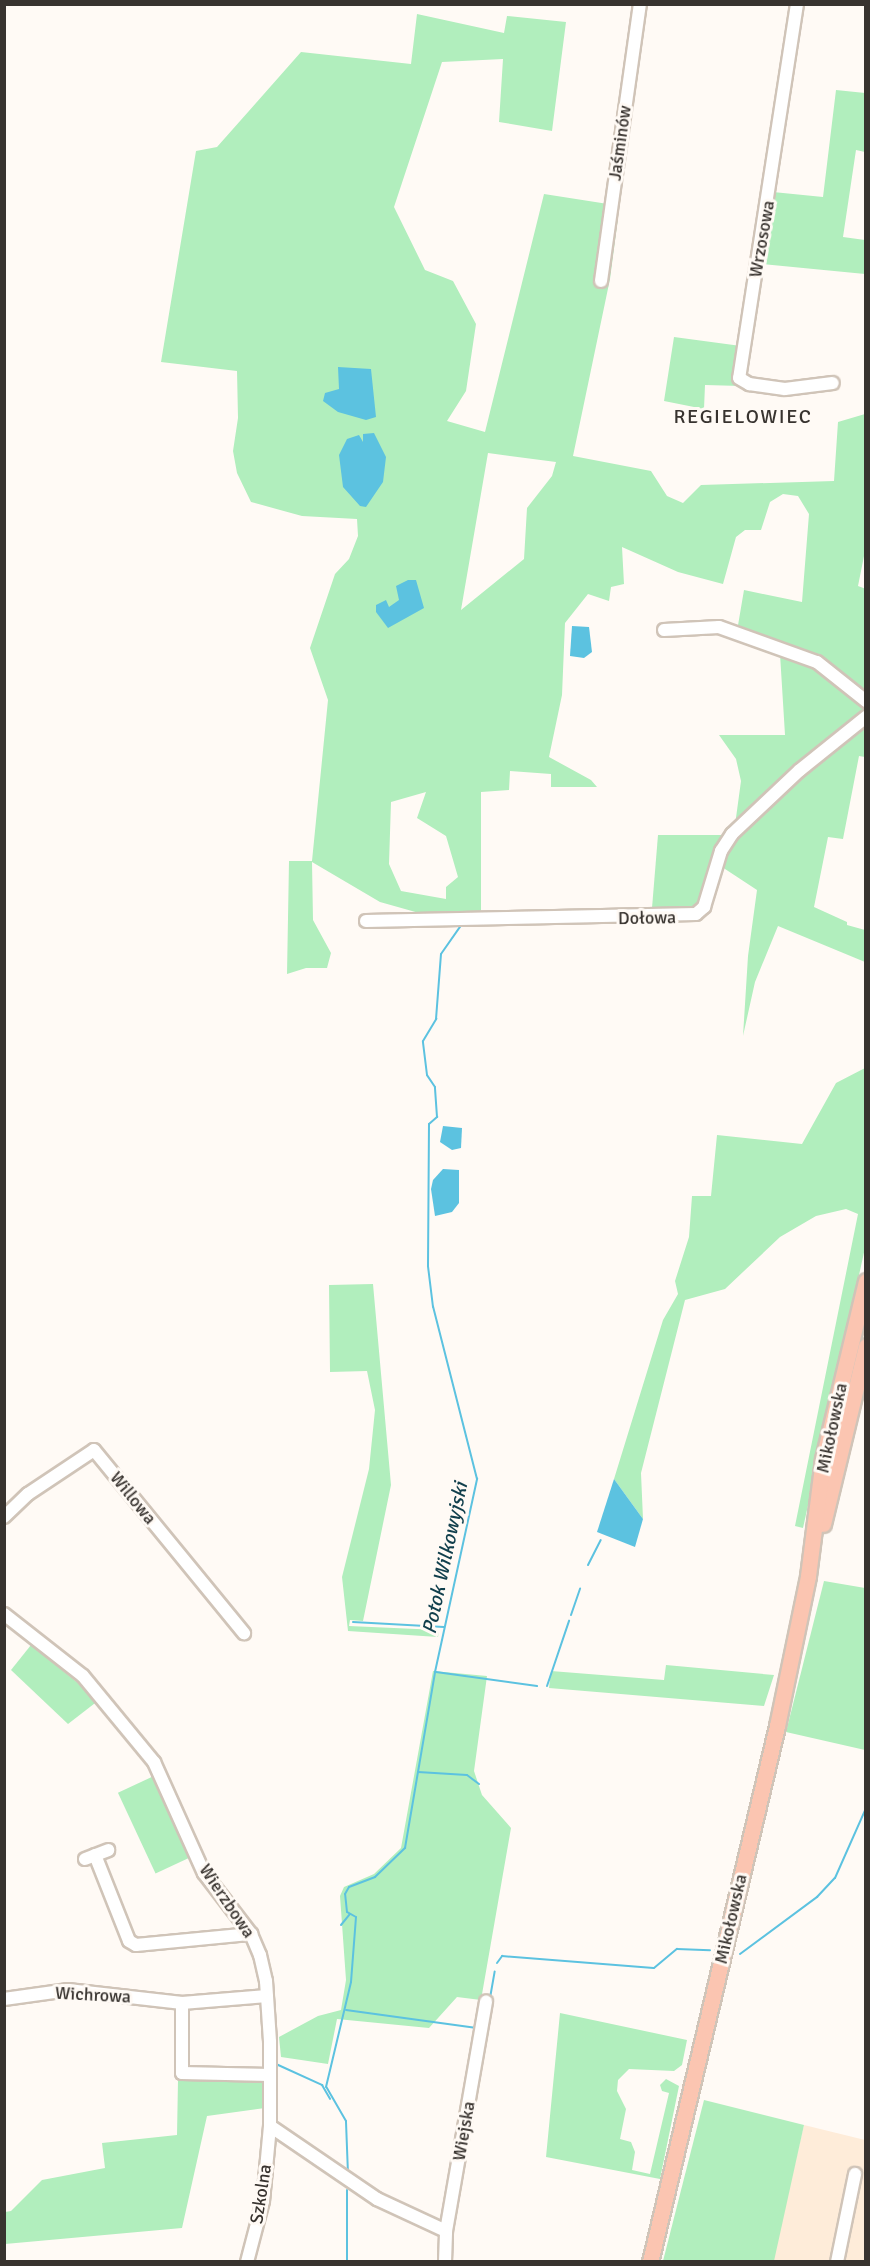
<!DOCTYPE html>
<meta charset="utf-8">
<style>
body{margin:0}
#map{position:relative;width:870px;height:2266px;overflow:hidden;background:#fffaf5;font-family:Signika,sans-serif}
div>[style]{position:absolute}
.built>*{inset:0;background:#feecd9}
.green>*{inset:0;background:#b1eebd;transform-origin:0 0}
.water>*{inset:0;background:#5cc2e0}
.stream>*{height:2px;margin:-1px;padding:0 1px;transform-origin:1px;border-radius:1px;background:#5cc2e0}
.roads{filter:drop-shadow(2px 0 #d0c4b8) drop-shadow(-2px 0 #d0c4b8) drop-shadow(0 2px #d0c4b8) drop-shadow(0 -2px #d0c4b8)}
.minor>*{height:12px;margin:-6px;padding:0 6px;transform-origin:6px;border-radius:6px;background:#fff}
.major>*{height:15px;margin:-7.5px;padding:0 7.5px;transform-origin:7.5px;border-radius:7.5px;background:#fbc5b1}
span{translate:-50% -50%;white-space:nowrap;text-align:center;line-height:1.15;-webkit-text-stroke:6px #fffaf5;paint-order:stroke}
.street-label{font-size:18px;color:#38332f}
.neighbourhood-label{font-size:20px;color:#38332f;letter-spacing:1.5px}
.water-label{font-size:20px;color:#113f4c;font-style:italic}
.frame{position:absolute;inset:0;border:6px solid #38332f;pointer-events:none}
</style>
<div id="map">
<div class="built">
<div style="clip-path:polygon(804px 2125px,865px 2140px,865px 2261px,772px 2262px)"></div>
</div>
<div class="green">
<div style="clip-path:polygon(evenodd,417px 14px,504px 33px,507px 16px,566px 22px,552px 131px,499px 122px,503px 59px,442px 62px,394px 207px,425px 270px,453px 281px,476px 324px,466px 391px,447px 421px,485px 432px,544px 194px,608px 204px,618px 218px,610px 279px,573px 456px,651px 471px,667px 496px,683px 503px,701px 485px,834px 481px,838px 422px,865px 414px,866px 546px,858px 586px,866px 589px,865px 757px,859px 756px,843px 839px,828px 837px,814px 907px,847px 922px,847px 925px,865px 930px,865px 962px,778px 926px,755px 982px,743px 1036px,748px 956px,757px 890px,722px 867px,735px 825px,741px 781px,736px 759px,719px 735px,785px 735px,780px 654px,736px 637px,744px 590px,802px 602px,809px 514px,798px 496px,783px 494px,770px 502px,761px 530px,745px 530px,736px 537px,723px 584px,678px 572px,622px 547px,624px 584px,611px 587px,609px 601px,588px 594px,565px 623px,562px 695px,549px 757px,591px 780px,597px 787px,551px 787px,551px 774px,510px 771px,509px 790px,481px 792px,481px 916px,445px 912px,444px 920px,380px 902px,312px 862px,313px 920px,331px 953px,327px 968px,306px 968px,287px 974px,289px 861px,312px 861px,328px 700px,310px 648px,335px 574px,349px 559px,358px 536px,357px 519px,302px 516px,251px 502px,237px 473px,233px 451px,238px 418px,237px 371px,161px 362px,196px 151px,217px 147px,301px 52px,411px 64px,417px 14px,488px 453px,556px 462px,552px 476px,527px 508px,524px 559px,461px 610px,488px 453px,417px 14px,426px 792px,417px 818px,446px 836px,458px 877px,446px 887px,446px 899px,401px 891px,389px 864px,391px 802px,426px 792px)"></div>
<div style="clip-path:polygon(836px 90px,865px 93px,865px 152px,856px 150px,843px 237px,865px 240px,865px 274px,762px 264px,773px 192px,823px 197px)"></div>
<div style="clip-path:polygon(674px 337px,741px 346px,741px 386px,705px 385px,704px 409px,664px 401px)"></div>
<div style="clip-path:polygon(658px 835px,724px 835px,697px 906px,652px 908px)"></div>
<div style="clip-path:polygon(865px 1068px,865px 1248px,803px 1528px,795px 1526px,858px 1214px,846px 1209px,816px 1216px,780px 1237px,725px 1289px,685px 1300px,641px 1473px,643px 1519px,614px 1479px,663px 1320px,678px 1294px,675px 1281px,689px 1237px,692px 1196px,711px 1196px,717px 1135px,802px 1144px,836px 1083px)"></div>
<div style="clip-path:polygon(373px 1284px,391px 1485px,363px 1621px,350px 1620px,349px 1626px,439px 1630px,438px 1637px,348px 1631px,342px 1577px,369px 1469px,375px 1410px,367px 1371px,330px 1372px,329px 1285px)"></div>
<div style="clip-path:polygon(824px 1581px,865px 1588px,865px 1750px,786px 1732px)"></div>
<div style="clip-path:polygon(31px 1645px,99px 1700px,68px 1724px,11px 1670px)"></div>
<div style="clip-path:polygon(666px 1665px,774px 1675px,764px 1706px,549px 1688px,551px 1671px,664px 1680px)"></div>
<div style="clip-path:polygon(433px 1671px,487px 1676px,474px 1771px,482px 1795px,511px 1828px,481px 2000px,457px 1997px,429px 2028px,337px 2019px,328px 2064px,281px 2057px,279px 2037px,318px 2016px,341px 2010px,346px 1980px,340px 1896px,344px 1887px,374px 1874px,401px 1848px)"></div>
<div style="left:156px;top:1775px;width:89px;height:42px;rotate:65deg"></div>
<div style="clip-path:polygon(560px 2013px,687px 2040px,682px 2065px,674px 2071px,629px 2069px,618px 2080px,617px 2091px,626px 2109px,620px 2139px,631px 2142px,635px 2152px,632px 2170px,650px 2174px,669px 2093px,662px 2091px,660px 2085px,666px 2079px,679px 2086px,660px 2179px,546px 2157px)"></div>
<div style="clip-path:polygon(265px 2079px,265px 2108px,207px 2116px,182px 2228px,5px 2244px,5px 2212px,11px 2211px,42px 2180px,105px 2168px,102px 2143px,177px 2135px,178px 2080px)"></div>
<div style="clip-path:polygon(704px 2100px,804px 2125px,774px 2261px,663px 2261px)"></div>
</div>
<div class="water">
<div style="clip-path:polygon(338px 367px,371px 369px,376px 417px,366px 420px,338px 412px,323px 401px,325px 393px,339px 389px)"></div>
<div style="clip-path:polygon(374px 433px,386px 457px,383px 482px,366px 507px,360px 506px,343px 487px,339px 455px,347px 439px,359px 435px,363px 442px,363px 434px)"></div>
<div style="clip-path:polygon(408px 580px,416px 580px,424px 608px,388px 628px,376px 612px,376px 605px,386px 600px,389px 607px,399px 600px,396px 586px)"></div>
<div style="clip-path:polygon(572px 626px,589px 627px,592px 652px,584px 658px,570px 656px)"></div>
<div style="clip-path:polygon(443px 1126px,462px 1128px,461px 1148px,452px 1150px,440px 1142px)"></div>
<div style="clip-path:polygon(443px 1169px,459px 1170px,459px 1203px,452px 1212px,435px 1216px,431px 1189px,433px 1180px)"></div>
<div style="clip-path:polygon(614px 1479px,643px 1519px,635px 1547px,597px 1532px)"></div>
</div>
<div class="stream">
<div style="left:588px;top:1565px;width:28px;rotate:-63deg"></div>
<div style="left:571px;top:1615px;width:28px;rotate:-71deg"></div>
<div style="left:353px;top:1622px;width:91px;rotate:3.1deg"></div>
<div style="left:436px;top:1672px;width:102px;rotate:7.9deg"></div>
<div style="left:547px;top:1686px;width:69px;rotate:-71.3deg"></div>
<div style="left:418px;top:1772px;width:49px;rotate:3.5deg"></div>
<div style="left:467px;top:1775px;width:15px;rotate:37deg"></div>
<div style="left:341px;top:1925px;width:14px;rotate:-51deg"></div>
<div style="left:740px;top:1954px;width:96px;rotate:-36.5deg"></div>
<div style="left:817px;top:1897px;width:26px;rotate:-47deg"></div>
<div style="left:835px;top:1878px;width:77px;rotate:-66.1deg"></div>
<div style="left:497px;top:1963px;width:9px;rotate:-54deg"></div>
<div style="left:502px;top:1956px;width:152px;rotate:4.5deg"></div>
<div style="left:654px;top:1968px;width:30px;rotate:-40deg"></div>
<div style="left:677px;top:1949px;width:33px;rotate:2deg"></div>
<div style="left:490px;top:1998px;width:27px;rotate:-80deg"></div>
<div style="left:346px;top:2010px;width:132px;rotate:7.8deg"></div>
<div style="left:276px;top:2064px;width:51px;rotate:24.5deg"></div>
<div style="left:322px;top:2085px;width:16px;rotate:60deg"></div>
<div style="left:348px;top:2174px;width:53px;rotate:-92.2deg"></div>
<div style="left:346px;top:2121px;width:39px;rotate:-120deg"></div>
<div style="left:326px;top:2087px;width:108px;rotate:-76.6deg"></div>
<div style="left:351px;top:1982px;width:65px;rotate:-85.6deg"></div>
<div style="left:356px;top:1917px;width:10px;rotate:-151deg"></div>
<div style="left:347px;top:1912px;width:18px;rotate:-96deg"></div>
<div style="left:345px;top:1894px;width:8px;rotate:-60deg"></div>
<div style="left:349px;top:1887px;width:28px;rotate:-21deg"></div>
<div style="left:375px;top:1877px;width:42px;rotate:-44deg"></div>
<div style="left:405px;top:1848px;width:179px;rotate:-80.3deg"></div>
<div style="left:435px;top:1672px;width:198px;rotate:-77.7deg"></div>
<div style="left:477px;top:1479px;width:178px;rotate:-104.3deg"></div>
<div style="left:433px;top:1307px;width:41px;rotate:-97deg"></div>
<div style="left:428px;top:1266px;width:142px;rotate:-89.6deg"></div>
<div style="left:429px;top:1124px;width:11px;rotate:-41deg"></div>
<div style="left:437px;top:1117px;width:30px;rotate:-94deg"></div>
<div style="left:435px;top:1087px;width:14px;rotate:-124deg"></div>
<div style="left:427px;top:1075px;width:34px;rotate:-97deg"></div>
<div style="left:423px;top:1041px;width:26px;rotate:-59deg"></div>
<div style="left:436px;top:1019px;width:65px;rotate:-85.6deg"></div>
<div style="left:441px;top:954px;width:37px;rotate:-55deg"></div>
<div style="left:347px;top:2262px;width:72px;rotate:-90deg"></div>
</div>
<div class="roads">
<div class="minor">
<div style="left:797px;top:4px;width:378px;rotate:98.8deg"></div>
<div style="left:739px;top:378px;width:12px;rotate:31deg"></div>
<div style="left:749px;top:384px;width:36px;rotate:8deg"></div>
<div style="left:785px;top:389px;width:48px;rotate:-7.1deg"></div>
<div style="left:601px;top:281px;width:280px;rotate:-82deg"></div>
<div style="left:664px;top:630px;width:55px;rotate:-3.1deg"></div>
<div style="left:719px;top:627px;width:104px;rotate:19.7deg"></div>
<div style="left:817px;top:662px;width:63px;rotate:38.5deg"></div>
<div style="left:366px;top:921px;width:330px;rotate:-1.2deg"></div>
<div style="left:696px;top:914px;width:11px;rotate:-41deg"></div>
<div style="left:704px;top:907px;width:59px;rotate:-73.1deg"></div>
<div style="left:721px;top:851px;width:20px;rotate:-57deg"></div>
<div style="left:732px;top:834px;width:93px;rotate:-43.3deg"></div>
<div style="left:800px;top:770px;width:85px;rotate:-38.8deg"></div>
<div style="left:4px;top:1517px;width:33px;rotate:-44deg"></div>
<div style="left:28px;top:1494px;width:79px;rotate:-33.7deg"></div>
<div style="left:94px;top:1450px;width:237px;rotate:50.7deg"></div>
<div style="left:4px;top:1614px;width:100px;rotate:38.1deg"></div>
<div style="left:83px;top:1676px;width:112px;rotate:50.5deg"></div>
<div style="left:154px;top:1762px;width:122px;rotate:65.8deg"></div>
<div style="left:204px;top:1873px;width:77px;rotate:52.4deg"></div>
<div style="left:251px;top:1934px;width:23px;rotate:67deg"></div>
<div style="left:260px;top:1955px;width:27px;rotate:77deg"></div>
<div style="left:266px;top:1981px;width:61px;rotate:86.2deg"></div>
<div style="left:270px;top:2042px;width:84px;rotate:90deg"></div>
<div style="left:270px;top:2126px;width:75px;rotate:95.3deg"></div>
<div style="left:263px;top:2201px;width:63px;rotate:104.7deg"></div>
<div style="left:95px;top:1855px;width:92px;rotate:68.4deg"></div>
<div style="left:129px;top:1941px;width:8px;rotate:30deg"></div>
<div style="left:136px;top:1945px;width:116px;rotate:-5.5deg"></div>
<div style="left:85px;top:1859px;width:25px;rotate:-21deg"></div>
<div style="left:4px;top:1999px;width:65px;rotate:-8deg"></div>
<div style="left:68px;top:1990px;width:115px;rotate:6.5deg"></div>
<div style="left:182px;top:2003px;width:85px;rotate:-4.7deg"></div>
<div style="left:182px;top:2003px;width:70px;rotate:90deg"></div>
<div style="left:182px;top:2073px;width:88px;rotate:1.3deg"></div>
<div style="left:270px;top:2126px;width:130px;rotate:34.3deg"></div>
<div style="left:377px;top:2199px;width:76px;rotate:24.9deg"></div>
<div style="left:445px;top:2262px;width:31px;rotate:-88deg"></div>
<div style="left:446px;top:2231px;width:233px;rotate:-80.1deg"></div>
<div style="left:837px;top:2262px;width:90px;rotate:-78.4deg"></div>
</div>
<div class="major">
<div style="left:823px;top:1524px;width:183px;rotate:-76.4deg"></div>
<div style="left:650px;top:2262px;width:551px;rotate:-76.67deg"></div>
<div style="left:777px;top:1726px;width:153px;rotate:-78.3deg"></div>
<div style="left:808px;top:1576px;width:118px;rotate:-82.7deg"></div>
<div style="left:823px;top:1459px;width:183px;rotate:-76.4deg"></div>
</div>
</div>
<div class="street-label">
<span style="left:620px;top:143px;rotate:-82deg">Jaśminów</span>
<span style="left:762px;top:239px;rotate:-80deg">Wrzosowa</span>
<span style="left:647px;top:918px;rotate:-1deg">Dołowa</span>
<span style="left:832px;top:1428px;rotate:-78deg">Mikołowska</span>
<span style="left:133px;top:1498px;rotate:51deg">Willowa</span>
<span style="left:227px;top:1901px;rotate:56deg">Wierzbowa</span>
<span style="left:731px;top:1919px;rotate:-77deg">Mikołowska</span>
<span style="left:93px;top:1995px;rotate:3deg">Wichrowa</span>
<span style="left:464px;top:2131px;rotate:-80deg">Wiejska</span>
<span style="left:261px;top:2194px;rotate:-81deg">Szkolna</span>
</div>
<div class="neighbourhood-label">
<span style="left:743px;top:416px">REGIELOWIEC</span>
</div>
<div class="water-label">
<span style="left:445px;top:1558px;rotate:-78deg">Potok Wilkowyjski</span>
</div>
<div class="frame"></div>
</div>
